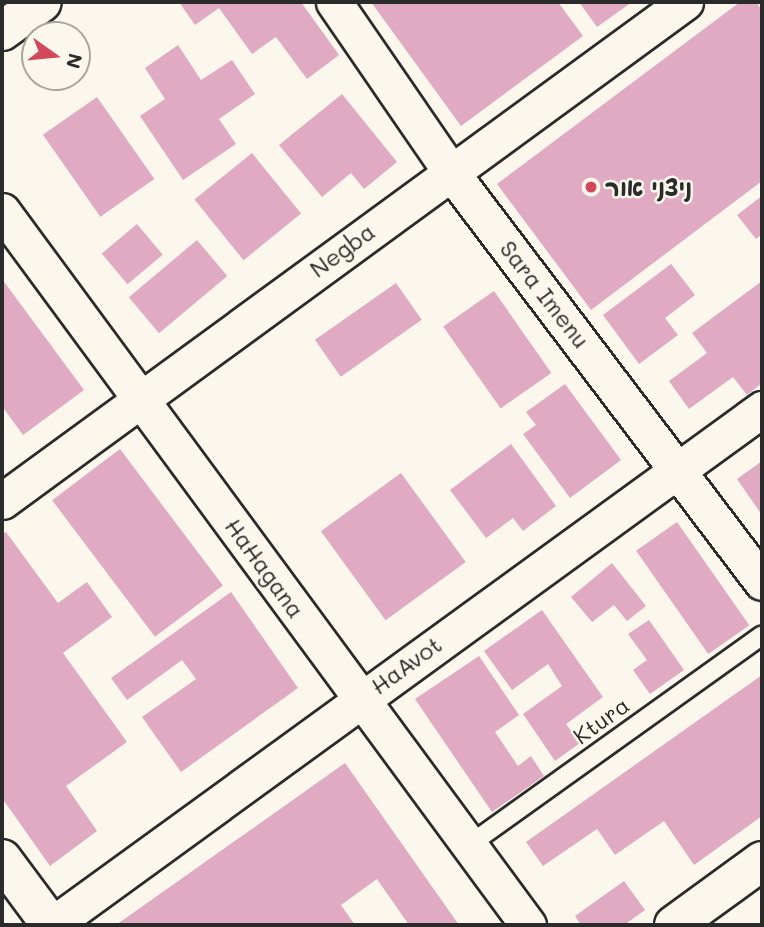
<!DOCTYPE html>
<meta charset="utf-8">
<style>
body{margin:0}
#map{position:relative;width:764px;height:927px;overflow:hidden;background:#fbf7ec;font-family:Mali,"Playpen Sans Hebrew",sans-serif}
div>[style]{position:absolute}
.building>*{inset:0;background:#e0aac2;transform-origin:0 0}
.roads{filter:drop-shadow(2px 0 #2b2b2b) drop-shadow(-2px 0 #2b2b2b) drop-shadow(0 2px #2b2b2b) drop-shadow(0 -2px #2b2b2b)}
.lane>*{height:18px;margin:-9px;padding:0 9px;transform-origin:9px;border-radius:9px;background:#fbf7ec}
.street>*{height:35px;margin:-17.5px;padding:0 17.5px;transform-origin:17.5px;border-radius:17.5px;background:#fbf7ec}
.secondary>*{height:38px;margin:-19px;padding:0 19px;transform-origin:19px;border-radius:19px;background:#fbf7ec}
.dots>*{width:19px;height:19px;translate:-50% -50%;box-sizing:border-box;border:4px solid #fbf7ec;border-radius:50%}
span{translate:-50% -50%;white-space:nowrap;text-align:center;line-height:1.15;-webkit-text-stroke:5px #fbf7ec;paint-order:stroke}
.poi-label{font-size:23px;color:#2b2b2b;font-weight:700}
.left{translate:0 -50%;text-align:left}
.street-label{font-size:23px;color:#2b2b2b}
.frame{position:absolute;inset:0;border:4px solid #2b2b2b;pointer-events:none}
.north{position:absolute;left:21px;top:21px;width:70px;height:70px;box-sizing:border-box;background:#fbf7ec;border:2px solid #a8a59f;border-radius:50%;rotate:105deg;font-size:19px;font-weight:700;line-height:28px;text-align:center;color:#2b2b2b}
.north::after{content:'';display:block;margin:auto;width:24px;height:32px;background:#d1495b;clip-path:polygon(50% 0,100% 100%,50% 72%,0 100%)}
</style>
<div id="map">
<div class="building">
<div style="clip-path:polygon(179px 2px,301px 2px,339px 55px,307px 79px,276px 37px,252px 54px,219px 8px,195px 25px)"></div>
<div style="clip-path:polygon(371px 2px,558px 2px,583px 36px,461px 126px)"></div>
<div style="clip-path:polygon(579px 2px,632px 2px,597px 27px)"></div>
<div style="clip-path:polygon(740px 2px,756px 2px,762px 10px,762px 181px,591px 310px,497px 184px)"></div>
<div style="clip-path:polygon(178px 45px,201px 80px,232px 60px,255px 94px,219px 119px,236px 144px,183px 180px,140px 116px,165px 99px,145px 68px)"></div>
<div style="clip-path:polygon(342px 94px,397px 162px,364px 189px,351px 173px,322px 197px,279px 145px)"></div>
<div style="left:97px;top:97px;width:100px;height:66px;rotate:55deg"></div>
<div style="left:252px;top:153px;width:78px;height:74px;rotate:51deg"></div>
<div style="clip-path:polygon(762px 196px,762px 234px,756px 239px,737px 215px)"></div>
<div style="left:137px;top:224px;width:40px;height:46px;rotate:50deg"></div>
<div style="left:197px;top:240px;width:47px;height:89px;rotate:50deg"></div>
<div style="clip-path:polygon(671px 264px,695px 295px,665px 318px,678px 335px,639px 364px,603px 315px)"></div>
<div style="clip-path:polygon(2px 279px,84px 390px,23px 435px,2px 406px)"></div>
<div style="clip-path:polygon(762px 281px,762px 383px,747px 395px,733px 377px,689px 409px,669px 381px,707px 353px,692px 333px)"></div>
<div style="left:396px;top:283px;width:45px;height:99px;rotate:55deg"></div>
<div style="left:494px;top:291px;width:100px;height:62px;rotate:55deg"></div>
<div style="clip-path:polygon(565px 384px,621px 460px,570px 498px,523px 434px,536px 425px,526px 412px)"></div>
<div style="clip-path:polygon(511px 444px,556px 506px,523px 531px,513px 518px,486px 538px,450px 490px)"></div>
<div style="left:120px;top:449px;width:171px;height:85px;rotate:53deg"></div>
<div style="clip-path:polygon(762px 461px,762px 515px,737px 479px)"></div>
<div style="left:401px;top:473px;width:110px;height:99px;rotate:54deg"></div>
<div style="left:677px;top:522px;width:126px;height:50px;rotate:55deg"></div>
<div style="clip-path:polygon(6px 532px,58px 603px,87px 582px,112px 617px,63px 653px,127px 742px,66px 786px,97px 831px,50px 866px,2px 798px,2px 535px)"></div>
<div style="clip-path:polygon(612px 563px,646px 606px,627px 621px,614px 605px,592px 622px,571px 597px)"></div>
<div style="clip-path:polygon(231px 592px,298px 688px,181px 772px,142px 717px,196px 679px,182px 660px,127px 700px,111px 678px)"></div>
<div style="clip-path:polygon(542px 610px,603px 697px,566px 724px,580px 743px,555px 761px,523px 714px,562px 686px,548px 664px,512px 690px,484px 651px)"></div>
<div style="clip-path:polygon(649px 620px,684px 670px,650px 694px,633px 670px,647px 660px,628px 634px)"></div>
<div style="clip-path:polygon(479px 656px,519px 715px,495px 732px,518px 766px,531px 756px,544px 776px,492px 812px,415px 699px)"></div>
<div style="clip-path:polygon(762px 675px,762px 816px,694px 865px,664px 821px,615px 855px,597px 829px,543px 866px,526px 842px)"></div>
<div style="clip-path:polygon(345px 763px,459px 925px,409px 925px,377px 879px,341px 905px,355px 925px,116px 925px)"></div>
<div style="clip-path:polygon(624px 881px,645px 910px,624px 925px,581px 925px,575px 916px)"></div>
</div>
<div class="roads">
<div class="lane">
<div style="left:469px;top:845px;width:360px;rotate:-35.6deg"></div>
</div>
<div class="street">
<div style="left:334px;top:2px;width:205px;rotate:55.5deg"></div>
<div style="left:450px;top:171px;width:516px;rotate:52.8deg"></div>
<div style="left:2px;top:211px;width:887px;rotate:53.62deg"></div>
<div style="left:2px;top:501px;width:846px;rotate:-36.15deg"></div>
<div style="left:52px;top:925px;width:878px;rotate:-36.01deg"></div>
</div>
<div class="secondary">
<div style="left:2px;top:31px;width:49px;rotate:-35.9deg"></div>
<div style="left:2px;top:859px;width:82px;rotate:53.4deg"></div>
<div style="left:674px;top:925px;width:109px;rotate:-36deg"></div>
</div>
</div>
<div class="dots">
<div style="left:591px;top:187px;background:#d1495b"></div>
</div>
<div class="poi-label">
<span class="left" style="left:605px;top:187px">ניצני אור</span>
</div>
<div class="street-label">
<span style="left:342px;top:250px;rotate:-36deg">Negba</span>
<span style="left:545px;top:294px;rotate:52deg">Sara Imenu</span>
<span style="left:265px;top:568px;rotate:54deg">HaHagana</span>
<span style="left:406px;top:665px;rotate:-36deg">HaAvot</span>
<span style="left:601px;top:720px;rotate:-36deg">Ktura</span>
</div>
<div class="frame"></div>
<div class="north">N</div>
</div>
